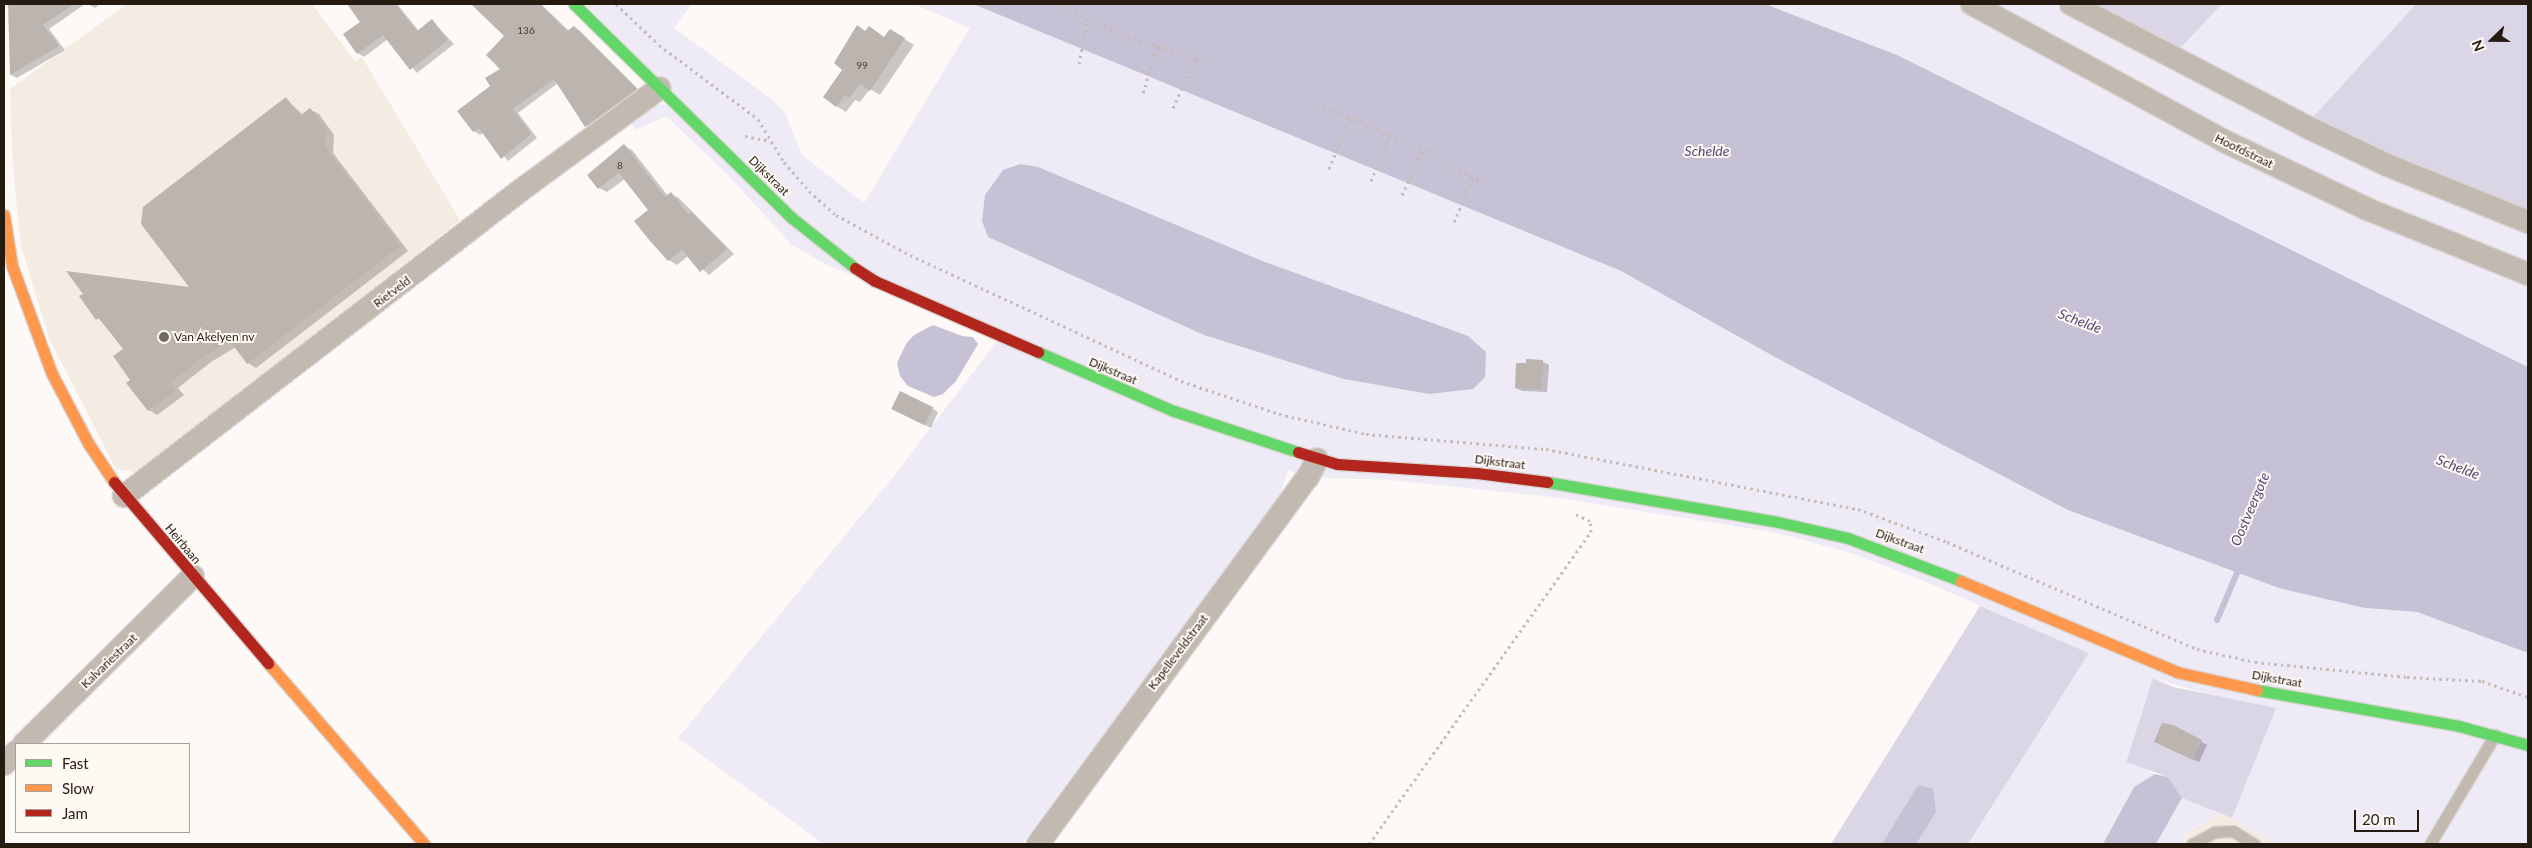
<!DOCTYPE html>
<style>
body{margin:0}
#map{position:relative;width:2532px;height:848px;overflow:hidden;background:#fcf9f7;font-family:Lato,sans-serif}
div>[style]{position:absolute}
.built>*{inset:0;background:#f4ebe3}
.green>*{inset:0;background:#eeeaf6}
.forest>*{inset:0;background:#dbd6e6}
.water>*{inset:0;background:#c7c1d6}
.shadow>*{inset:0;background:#0003}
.stream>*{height:6px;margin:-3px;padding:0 3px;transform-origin:3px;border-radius:3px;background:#c7c1d6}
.building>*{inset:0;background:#bbb4af;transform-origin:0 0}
.path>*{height:3px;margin-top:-1.5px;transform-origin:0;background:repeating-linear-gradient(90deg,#c2bdb6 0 2.5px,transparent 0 6.5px)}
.roads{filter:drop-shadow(1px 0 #d9d5d3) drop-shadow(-1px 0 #d9d5d3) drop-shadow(0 1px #d9d5d3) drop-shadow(0 -1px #d9d5d3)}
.lane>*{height:11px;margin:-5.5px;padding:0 5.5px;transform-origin:5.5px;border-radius:5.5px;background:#c2b9b1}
.street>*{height:22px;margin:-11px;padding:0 11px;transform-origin:11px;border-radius:11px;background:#c2b9b1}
.fast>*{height:11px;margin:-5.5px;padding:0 5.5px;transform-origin:5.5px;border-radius:5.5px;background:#63d668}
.slow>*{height:11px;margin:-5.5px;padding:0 5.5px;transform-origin:5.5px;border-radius:5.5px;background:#ff974d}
.jam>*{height:11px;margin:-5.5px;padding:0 5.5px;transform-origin:5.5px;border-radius:5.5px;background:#b3261e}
.dots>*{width:14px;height:14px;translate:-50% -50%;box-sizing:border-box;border:2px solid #fff9f4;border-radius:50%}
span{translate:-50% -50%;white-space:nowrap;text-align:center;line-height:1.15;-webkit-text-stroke:4px #fff9f4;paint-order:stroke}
.number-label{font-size:10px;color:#4a4138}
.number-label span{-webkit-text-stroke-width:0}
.street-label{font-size:12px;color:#251b11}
.poi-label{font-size:12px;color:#251b11}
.left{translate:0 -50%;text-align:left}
.water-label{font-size:14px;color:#534774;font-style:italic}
.frame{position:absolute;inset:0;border:5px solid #251b11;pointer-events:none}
.legend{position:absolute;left:15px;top:743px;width:175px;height:90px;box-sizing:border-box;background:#fff9f4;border:1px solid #a8a099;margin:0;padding:6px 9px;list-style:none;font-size:15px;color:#251b11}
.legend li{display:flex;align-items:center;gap:10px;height:25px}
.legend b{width:25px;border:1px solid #a8a099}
.north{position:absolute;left:2467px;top:15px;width:50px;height:50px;-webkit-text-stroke:4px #fff9f4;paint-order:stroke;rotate:248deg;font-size:14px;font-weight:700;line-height:20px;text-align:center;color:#251b11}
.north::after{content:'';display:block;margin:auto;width:18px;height:22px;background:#251b11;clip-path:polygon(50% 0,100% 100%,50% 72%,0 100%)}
.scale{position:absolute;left:2354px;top:810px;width:65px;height:22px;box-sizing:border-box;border:2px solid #251b11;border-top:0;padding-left:6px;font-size:15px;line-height:18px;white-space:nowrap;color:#251b11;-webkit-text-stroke:4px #fff9f4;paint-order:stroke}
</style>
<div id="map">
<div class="built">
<div style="clip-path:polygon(127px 4px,312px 4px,355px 61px,362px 57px,460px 220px,138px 472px,116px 469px,49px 338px,21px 246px,13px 170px,10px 89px)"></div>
<div style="clip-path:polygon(2221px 814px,2232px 818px,2275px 844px,2181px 844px,2189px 831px)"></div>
</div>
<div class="green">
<div style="clip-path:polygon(579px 4px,691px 4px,674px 28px,774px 101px,785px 113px,802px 155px,864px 203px,970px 28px,914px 4px,973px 4px,1621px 271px,1787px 363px,2365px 608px,2417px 612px,2528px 653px,2528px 844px,2275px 844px,2232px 818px,2275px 708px,2217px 697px,2153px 678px,2126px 761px,2155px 774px,2134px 787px,2103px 844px,1968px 844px,2089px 653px,1924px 581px,1851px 553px,1778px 533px,1553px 497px,1391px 480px,1308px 477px,1288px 470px,1280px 496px,1022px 844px,824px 844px,678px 738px,894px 476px,1000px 337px,825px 264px,791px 244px,727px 174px,666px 116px,636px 130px,629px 119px,655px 104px,670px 105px)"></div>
<div style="clip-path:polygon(1765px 4px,2054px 4px,2238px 105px,2381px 175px,2528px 232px,2528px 367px,1897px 55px)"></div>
<div style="clip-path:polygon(2222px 4px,2416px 4px,2305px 126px,2171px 58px)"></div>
<div style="clip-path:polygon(2182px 798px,2221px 814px,2189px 830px,2181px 844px,2156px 844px)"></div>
</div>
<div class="forest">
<div style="clip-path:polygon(2071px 4px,2222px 4px,2171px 58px)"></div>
<div style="clip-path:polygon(2416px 4px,2528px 4px,2528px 222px,2305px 126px)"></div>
<div style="clip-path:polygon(1980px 606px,2089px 653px,1968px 844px,1831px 844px)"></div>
<div style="clip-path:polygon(2153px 678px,2173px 687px,2276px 708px,2232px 818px,2182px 798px,2168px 777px,2126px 762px)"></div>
</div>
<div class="water">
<div style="clip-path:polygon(973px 4px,1765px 4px,1897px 55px,2528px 367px,2528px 653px,2417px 612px,2365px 608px,2279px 588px,2068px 510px,1786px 363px,1621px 271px)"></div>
<div style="clip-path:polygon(1020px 164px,1038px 167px,1260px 260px,1468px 336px,1486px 352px,1485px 377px,1473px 389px,1429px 394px,1344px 379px,1204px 335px,988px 237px,982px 221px,985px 195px,1003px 170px)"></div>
<div style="clip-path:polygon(933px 325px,962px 336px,973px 337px,978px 344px,956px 381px,943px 394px,934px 397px,908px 386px,900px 376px,897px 363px,906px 344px,914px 335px)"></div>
<div style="clip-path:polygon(2155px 774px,2168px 777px,2182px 798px,2156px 844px,2103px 844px,2134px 787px)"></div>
<div style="clip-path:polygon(1918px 785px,1933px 789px,1936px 812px,1916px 844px,1882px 844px)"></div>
</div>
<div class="shadow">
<div style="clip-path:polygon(9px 4px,85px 4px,49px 29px,65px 50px,17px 78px,11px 75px)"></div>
<div style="clip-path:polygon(88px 4px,100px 4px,95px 8px)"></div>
<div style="clip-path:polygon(360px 4px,397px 4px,419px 31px,432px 21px,454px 44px,417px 73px,388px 39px,364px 57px,358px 53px,361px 22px,353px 9px)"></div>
<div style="clip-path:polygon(472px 4px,541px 4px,569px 31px,574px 27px,580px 31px,642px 93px,592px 129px,586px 126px,558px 83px,518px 113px,537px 138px,508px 161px,484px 132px,480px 135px,474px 131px,459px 111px,492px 86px,502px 69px,506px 36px)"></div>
<div style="clip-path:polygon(869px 28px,885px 38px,900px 36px,914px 45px,880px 95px,870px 89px,860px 102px,855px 100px,846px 112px,836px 106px,844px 70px)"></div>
<div style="clip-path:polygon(286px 99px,303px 115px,311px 110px,319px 114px,334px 135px,333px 153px,408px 251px,256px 368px,248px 363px,236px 347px,211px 362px,178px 388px,184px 395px,157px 415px,149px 410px,125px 349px,80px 297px,192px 289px)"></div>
<div style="clip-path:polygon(624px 146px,632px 150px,668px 196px,671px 194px,679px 198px,734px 254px,709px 275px,688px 256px,677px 265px,669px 260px,649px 211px,625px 179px,607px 192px,599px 188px)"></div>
<div style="clip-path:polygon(1543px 362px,1549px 365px,1547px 392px,1522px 391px,1516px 388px,1517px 364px)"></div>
<div style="clip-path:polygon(932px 408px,938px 412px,931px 428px,898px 411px)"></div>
<div style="clip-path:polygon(2173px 726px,2207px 745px,2199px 762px,2162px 745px)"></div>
</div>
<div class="stream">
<div style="left:2217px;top:620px;width:59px;rotate:-66.9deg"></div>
</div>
<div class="building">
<div style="clip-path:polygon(8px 4px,74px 4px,43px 25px,59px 46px,10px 75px)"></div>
<div style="clip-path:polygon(347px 4px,395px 4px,417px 31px,432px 19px,448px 40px,410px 70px,383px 35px,357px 54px,343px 34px,360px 22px)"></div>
<div style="clip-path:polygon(471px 4px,540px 4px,567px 31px,574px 26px,637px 89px,585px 127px,554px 79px,513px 109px,531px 134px,501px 159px,479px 128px,473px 132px,457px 111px,490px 86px,485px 78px,500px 69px,486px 55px,504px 36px)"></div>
<div style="clip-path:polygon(857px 25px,865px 31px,869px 26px,884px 37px,890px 29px,905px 38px,870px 91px,860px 84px,849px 98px,845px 95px,836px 107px,823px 97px,842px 70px,834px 63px)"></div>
<div style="clip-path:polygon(286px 97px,300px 116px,310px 108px,326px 129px,325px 147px,400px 246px,247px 364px,230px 341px,203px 357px,170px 382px,176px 390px,148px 411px,126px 383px,130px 380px,113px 356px,123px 349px,99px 318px,96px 320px,79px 296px,83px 294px,66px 271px,189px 287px,141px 224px,143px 207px)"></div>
<div style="clip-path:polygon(624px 144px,665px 197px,671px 192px,688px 214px,691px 212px,727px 249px,700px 272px,682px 250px,668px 261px,650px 241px,634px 221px,648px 210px,619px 173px,598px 189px,587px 175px)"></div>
<div style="clip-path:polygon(1526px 359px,1543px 360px,1541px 389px,1515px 388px,1516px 363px,1526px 363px)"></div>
<div style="left:900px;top:391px;width:37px;height:20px;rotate:26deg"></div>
<div style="clip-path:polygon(2162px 723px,2173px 725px,2202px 740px,2193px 760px,2154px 742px)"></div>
</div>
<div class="path">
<div style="left:616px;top:4px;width:59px;rotate:43.6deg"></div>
<div style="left:659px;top:45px;width:124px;rotate:36.8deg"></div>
<div style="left:758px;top:119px;width:50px;rotate:58.8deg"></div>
<div style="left:784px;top:162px;width:38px;rotate:49deg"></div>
<div style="left:809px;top:191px;width:36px;rotate:42deg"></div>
<div style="left:836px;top:215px;width:84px;rotate:28.4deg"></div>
<div style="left:910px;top:255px;width:299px;rotate:24.9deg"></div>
<div style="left:1181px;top:381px;width:103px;rotate:18.6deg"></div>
<div style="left:1279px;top:414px;width:89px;rotate:12.9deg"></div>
<div style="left:1366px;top:434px;width:181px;rotate:4.8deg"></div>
<div style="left:1546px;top:449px;width:318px;rotate:10.9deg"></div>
<div style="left:1858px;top:509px;width:95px;rotate:20.3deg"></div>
<div style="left:1947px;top:542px;width:272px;rotate:23.2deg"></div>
<div style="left:2197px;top:649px;width:59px;rotate:12.6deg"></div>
<div style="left:2255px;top:662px;width:153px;rotate:5.6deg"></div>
<div style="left:2407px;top:677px;width:75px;rotate:3.1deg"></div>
<div style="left:2482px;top:681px;width:49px;rotate:19.2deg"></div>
<div style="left:1057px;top:4px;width:77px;rotate:25.2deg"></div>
<div style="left:1127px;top:37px;width:83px;rotate:16.9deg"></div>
<div style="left:1079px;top:64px;width:47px;rotate:-78.9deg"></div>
<div style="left:1143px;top:93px;width:49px;rotate:-73.4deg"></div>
<div style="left:1323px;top:106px;width:81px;rotate:23.4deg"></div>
<div style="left:1173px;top:108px;width:55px;rotate:-65.3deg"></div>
<div style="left:745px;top:136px;width:25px;rotate:11deg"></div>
<div style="left:1413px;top:144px;width:21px;rotate:25deg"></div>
<div style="left:1447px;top:164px;width:42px;rotate:27.2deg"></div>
<div style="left:1329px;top:169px;width:56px;rotate:-68deg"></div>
<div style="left:1371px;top:181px;width:50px;rotate:-67.6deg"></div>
<div style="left:1402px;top:195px;width:51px;rotate:-64.4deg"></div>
<div style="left:1454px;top:222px;width:48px;rotate:-66.6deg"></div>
<div style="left:1369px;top:844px;width:383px;rotate:-54.6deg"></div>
<div style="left:1591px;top:532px;width:11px;rotate:-95deg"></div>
<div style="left:1590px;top:521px;width:19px;rotate:-155deg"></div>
</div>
<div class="roads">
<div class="lane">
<div style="left:2192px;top:844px;width:26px;rotate:-28deg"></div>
<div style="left:2215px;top:832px;width:18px;rotate:-3deg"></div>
<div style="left:2233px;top:831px;width:25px;rotate:32deg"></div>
<div style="left:2430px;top:844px;width:127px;rotate:-59.2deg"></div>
</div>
<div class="street">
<div style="left:1972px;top:4px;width:287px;rotate:28.5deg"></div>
<div style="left:2224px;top:141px;width:158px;rotate:25.4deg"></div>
<div style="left:2367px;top:209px;width:174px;rotate:22deg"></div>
<div style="left:2071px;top:4px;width:264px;rotate:27.5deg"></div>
<div style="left:2305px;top:126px;width:91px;rotate:25.4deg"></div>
<div style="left:2387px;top:165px;width:152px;rotate:22deg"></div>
<div style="left:124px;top:496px;width:501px;rotate:-37.62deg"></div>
<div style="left:521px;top:190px;width:172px;rotate:-36.3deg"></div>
<div style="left:24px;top:744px;width:238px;rotate:-44.8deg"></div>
<div style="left:4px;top:764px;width:17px;rotate:-45deg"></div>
<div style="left:1038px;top:844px;width:456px;rotate:-53.7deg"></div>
<div style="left:1308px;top:477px;width:20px;rotate:-63deg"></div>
</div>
<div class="fast">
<div style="left:574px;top:4px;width:305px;rotate:44.5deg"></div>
<div style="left:792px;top:218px;width:80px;rotate:38.4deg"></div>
<div style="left:1038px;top:352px;width:148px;rotate:23.5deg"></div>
<div style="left:1174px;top:411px;width:131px;rotate:18.3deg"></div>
<div style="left:1547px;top:482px;width:234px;rotate:9.8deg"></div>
<div style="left:1778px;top:522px;width:72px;rotate:12.9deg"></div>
<div style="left:1848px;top:538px;width:121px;rotate:20.8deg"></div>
<div style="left:2257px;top:690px;width:205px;rotate:10.1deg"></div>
<div style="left:2459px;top:726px;width:72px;rotate:15.4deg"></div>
</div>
<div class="slow">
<div style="left:4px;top:215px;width:52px;rotate:81.1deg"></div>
<div style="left:12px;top:266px;width:115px;rotate:69.7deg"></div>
<div style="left:52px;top:374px;width:78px;rotate:62.4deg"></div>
<div style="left:88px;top:443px;width:47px;rotate:56.3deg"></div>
<div style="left:1961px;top:581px;width:234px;rotate:22.8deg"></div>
<div style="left:2177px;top:672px;width:82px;rotate:12.7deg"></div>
<div style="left:268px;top:663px;width:239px;rotate:49.2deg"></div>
</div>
<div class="jam">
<div style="left:855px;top:268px;width:24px;rotate:33deg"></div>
<div style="left:875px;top:281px;width:178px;rotate:23.5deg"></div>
<div style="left:1298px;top:452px;width:41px;rotate:17.1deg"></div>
<div style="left:1337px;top:464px;width:140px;rotate:3.7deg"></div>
<div style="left:1477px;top:473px;width:71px;rotate:7.3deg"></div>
<div style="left:114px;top:482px;width:238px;rotate:49.6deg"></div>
</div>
</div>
<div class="dots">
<div style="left:164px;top:337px;background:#706962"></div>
</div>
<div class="number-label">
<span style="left:526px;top:31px">136</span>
<span style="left:862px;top:66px">99</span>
<span style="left:620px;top:166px">8</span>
</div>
<div class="street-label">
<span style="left:2244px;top:151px;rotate:26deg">Hoofdstraat</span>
<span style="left:769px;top:176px;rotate:44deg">Dijkstraat</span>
<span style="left:392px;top:292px;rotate:-37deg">Rietveld</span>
<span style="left:1113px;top:371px;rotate:23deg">Dijkstraat</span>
<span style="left:1500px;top:462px;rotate:7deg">Dijkstraat</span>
<span style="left:1900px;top:541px;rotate:20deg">Dijkstraat</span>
<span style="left:183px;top:544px;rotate:50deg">Heirbaan</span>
<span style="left:1178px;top:652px;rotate:-53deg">Kapelleveldstraat</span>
<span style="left:109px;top:661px;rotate:-44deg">Kalvariestraat</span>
<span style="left:2277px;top:679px;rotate:10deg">Dijkstraat</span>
</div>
<div class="poi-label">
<span class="left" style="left:174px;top:337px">Van Akelyen nv</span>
</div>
<div class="water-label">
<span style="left:1707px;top:151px">Schelde</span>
<span style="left:2080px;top:321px;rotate:21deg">Schelde</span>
<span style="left:2458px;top:467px;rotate:21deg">Schelde</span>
<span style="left:2250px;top:509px;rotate:-67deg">Oostveergote</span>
</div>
<div class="frame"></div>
<ul class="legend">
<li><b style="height:6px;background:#63d668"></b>Fast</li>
<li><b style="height:6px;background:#ff974d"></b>Slow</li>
<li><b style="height:6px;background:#b3261e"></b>Jam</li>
</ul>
<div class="north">N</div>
<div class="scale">20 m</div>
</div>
